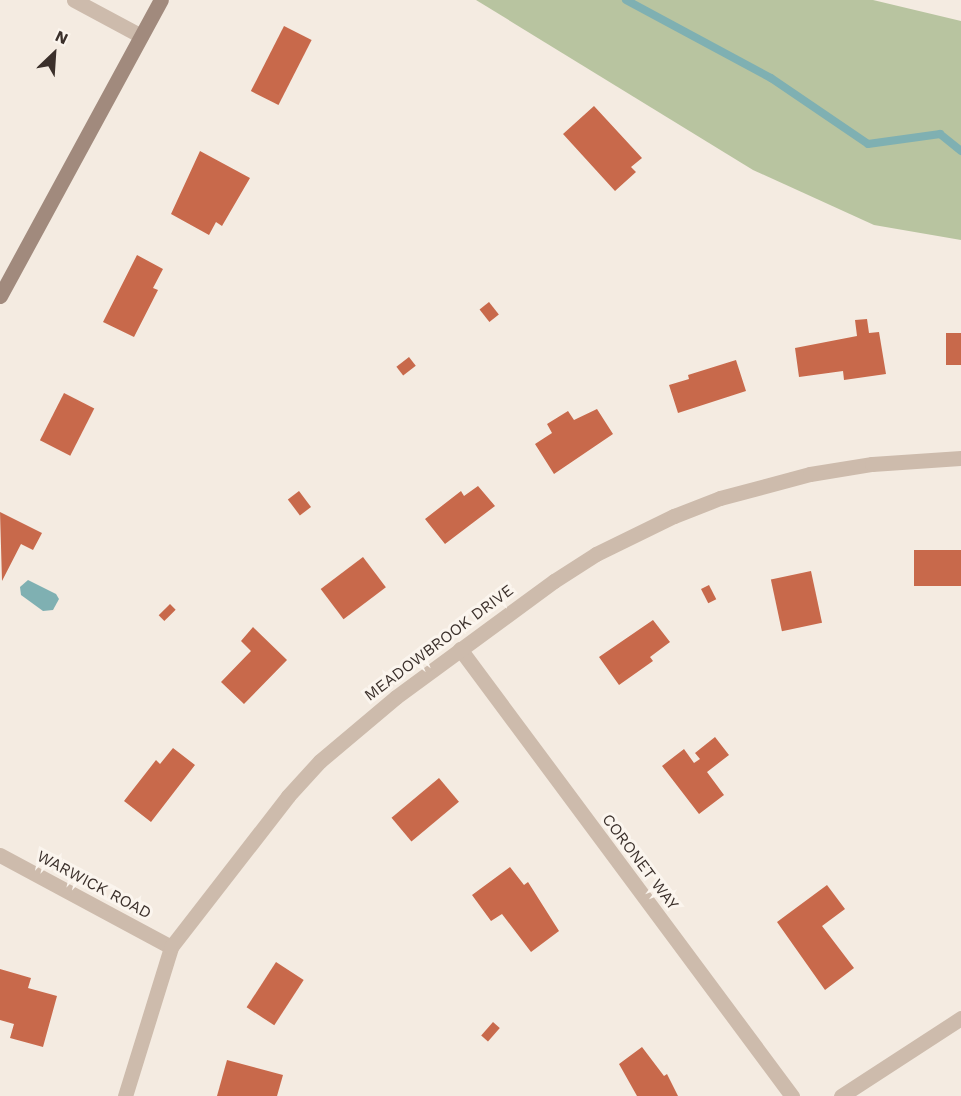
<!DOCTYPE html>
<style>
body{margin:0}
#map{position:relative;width:961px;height:1096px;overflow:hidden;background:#f4ebe1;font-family:"Work Sans",sans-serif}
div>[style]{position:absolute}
.green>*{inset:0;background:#b8c4a0}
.water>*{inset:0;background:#7fb0b2}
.stream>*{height:8px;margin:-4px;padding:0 4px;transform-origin:4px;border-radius:4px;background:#7fb0b2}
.building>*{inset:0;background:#c8694b;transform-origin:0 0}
.street>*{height:15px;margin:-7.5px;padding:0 7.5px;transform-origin:7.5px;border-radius:7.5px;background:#cdbbac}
.secondary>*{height:15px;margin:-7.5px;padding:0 7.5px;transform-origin:7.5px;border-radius:7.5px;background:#a18a7d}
span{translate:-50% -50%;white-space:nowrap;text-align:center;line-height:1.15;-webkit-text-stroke:6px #fbf5ee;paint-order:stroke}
.street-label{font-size:16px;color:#3b302b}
.north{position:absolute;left:24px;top:24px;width:60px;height:60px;-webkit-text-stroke:4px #fbf5ee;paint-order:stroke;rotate:25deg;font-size:16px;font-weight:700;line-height:24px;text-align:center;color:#3b302b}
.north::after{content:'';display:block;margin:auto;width:21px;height:27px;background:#3b302b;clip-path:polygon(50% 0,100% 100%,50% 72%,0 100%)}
</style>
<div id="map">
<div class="green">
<div style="clip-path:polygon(476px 0,873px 0,961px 21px,961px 240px,874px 225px,753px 170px)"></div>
</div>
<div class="water">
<div style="clip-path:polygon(28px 580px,56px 594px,59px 599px,53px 610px,43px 611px,21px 595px,20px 587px)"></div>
</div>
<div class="stream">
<div style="left:626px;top:0;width:165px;rotate:28.3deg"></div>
<div style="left:771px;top:78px;width:117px;rotate:34.2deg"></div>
<div style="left:868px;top:144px;width:73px;rotate:-7.9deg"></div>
<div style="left:940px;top:134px;width:27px;rotate:39deg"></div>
</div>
<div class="building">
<div style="left:284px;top:26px;width:31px;height:73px;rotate:27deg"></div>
<div style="clip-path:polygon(594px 106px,642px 158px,631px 167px,636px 172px,615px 191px,563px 134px)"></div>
<div style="clip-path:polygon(200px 151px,250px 178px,222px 226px,216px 222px,209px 235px,171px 214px)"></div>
<div style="clip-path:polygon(137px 255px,163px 269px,153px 288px,158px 290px,134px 337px,103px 322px)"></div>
<div style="left:489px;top:302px;width:16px;height:12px;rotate:52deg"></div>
<div style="clip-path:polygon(867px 319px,869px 333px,879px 332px,886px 374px,844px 380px,843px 371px,799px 377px,795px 348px,857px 336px,855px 320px)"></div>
<div style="left:946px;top:333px;width:15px;height:32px"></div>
<div style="left:409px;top:357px;width:11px;height:16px;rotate:52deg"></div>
<div style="clip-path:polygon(736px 360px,746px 391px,678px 413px,669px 385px,689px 379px,688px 375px)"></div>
<div style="left:64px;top:393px;width:34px;height:53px;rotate:27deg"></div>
<div style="clip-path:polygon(597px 409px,613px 434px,554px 474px,535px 444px,552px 433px,547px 424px,568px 411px,574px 420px)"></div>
<div style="clip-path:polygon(478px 486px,495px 506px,445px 544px,425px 519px,461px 491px,464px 496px)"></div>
<div style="left:299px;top:491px;width:20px;height:14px;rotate:53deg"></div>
<div style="clip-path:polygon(0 512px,42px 533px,33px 550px,21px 544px,2px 581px)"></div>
<div style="left:961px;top:550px;width:36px;height:47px;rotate:90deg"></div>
<div style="left:363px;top:557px;width:38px;height:53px;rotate:53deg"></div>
<div style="left:811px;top:571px;width:53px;height:41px;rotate:78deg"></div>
<div style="left:709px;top:585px;width:16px;height:9px;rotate:63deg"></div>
<div style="left:170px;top:604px;width:8px;height:16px;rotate:45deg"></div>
<div style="clip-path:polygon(653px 620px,670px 642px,650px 657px,653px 661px,619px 685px,599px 657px)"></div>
<div style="clip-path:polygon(253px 627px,287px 660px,244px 704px,221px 682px,251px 651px,241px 641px)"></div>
<div style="clip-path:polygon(715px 737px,729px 755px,707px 772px,724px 795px,699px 814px,662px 766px,684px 749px,694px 763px,700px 759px,695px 753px)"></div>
<div style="clip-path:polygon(173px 748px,195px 765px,151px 822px,124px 801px,156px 760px,160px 764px)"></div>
<div style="left:439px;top:778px;width:31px;height:62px;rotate:50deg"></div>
<div style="clip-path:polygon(510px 867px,524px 885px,528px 882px,559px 931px,531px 952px,502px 914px,491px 921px,472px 895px)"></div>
<div style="clip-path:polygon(827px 885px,845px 909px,822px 926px,854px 968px,825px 990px,777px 922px)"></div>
<div style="left:276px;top:962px;width:33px;height:54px;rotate:33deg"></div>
<div style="clip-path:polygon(0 969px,31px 978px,28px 988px,57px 996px,43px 1047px,10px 1038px,14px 1024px,0 1020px)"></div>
<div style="left:493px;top:1022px;width:9px;height:18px;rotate:41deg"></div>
<div style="clip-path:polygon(642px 1047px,664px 1076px,667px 1074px,678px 1096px,637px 1096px,619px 1064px)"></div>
<div style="clip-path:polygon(227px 1060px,283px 1075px,277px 1096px,217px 1096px)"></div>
</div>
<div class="street">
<div style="left:74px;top:0;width:76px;rotate:28.2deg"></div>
<div style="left:460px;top:649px;width:557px;rotate:53.4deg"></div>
<div style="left:0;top:855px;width:194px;rotate:28.3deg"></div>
<div style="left:125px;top:1096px;width:156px;rotate:-72.8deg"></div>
<div style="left:171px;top:947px;width:191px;rotate:-52.2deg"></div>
<div style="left:288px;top:796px;width:47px;rotate:-47.6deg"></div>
<div style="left:320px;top:761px;width:99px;rotate:-40.1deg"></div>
<div style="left:396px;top:697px;width:196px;rotate:-36.3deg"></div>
<div style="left:554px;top:581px;width:50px;rotate:-32.7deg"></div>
<div style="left:596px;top:554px;width:87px;rotate:-26deg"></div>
<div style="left:674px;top:516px;width:49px;rotate:-21.4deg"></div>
<div style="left:720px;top:498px;width:93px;rotate:-14.9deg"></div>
<div style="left:810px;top:474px;width:63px;rotate:-9.2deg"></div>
<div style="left:872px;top:464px;width:89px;rotate:-3.9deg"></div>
<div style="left:841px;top:1096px;width:143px;rotate:-33deg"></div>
</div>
<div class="secondary">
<div style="left:0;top:296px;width:337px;rotate:-61.5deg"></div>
</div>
<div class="street-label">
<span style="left:439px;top:643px;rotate:-37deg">MEADOWBROOK DRIVE</span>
<span style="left:640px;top:862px;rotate:53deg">CORONET WAY</span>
<span style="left:94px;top:885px;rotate:28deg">WARWICK ROAD</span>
</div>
<div class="north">N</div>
</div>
